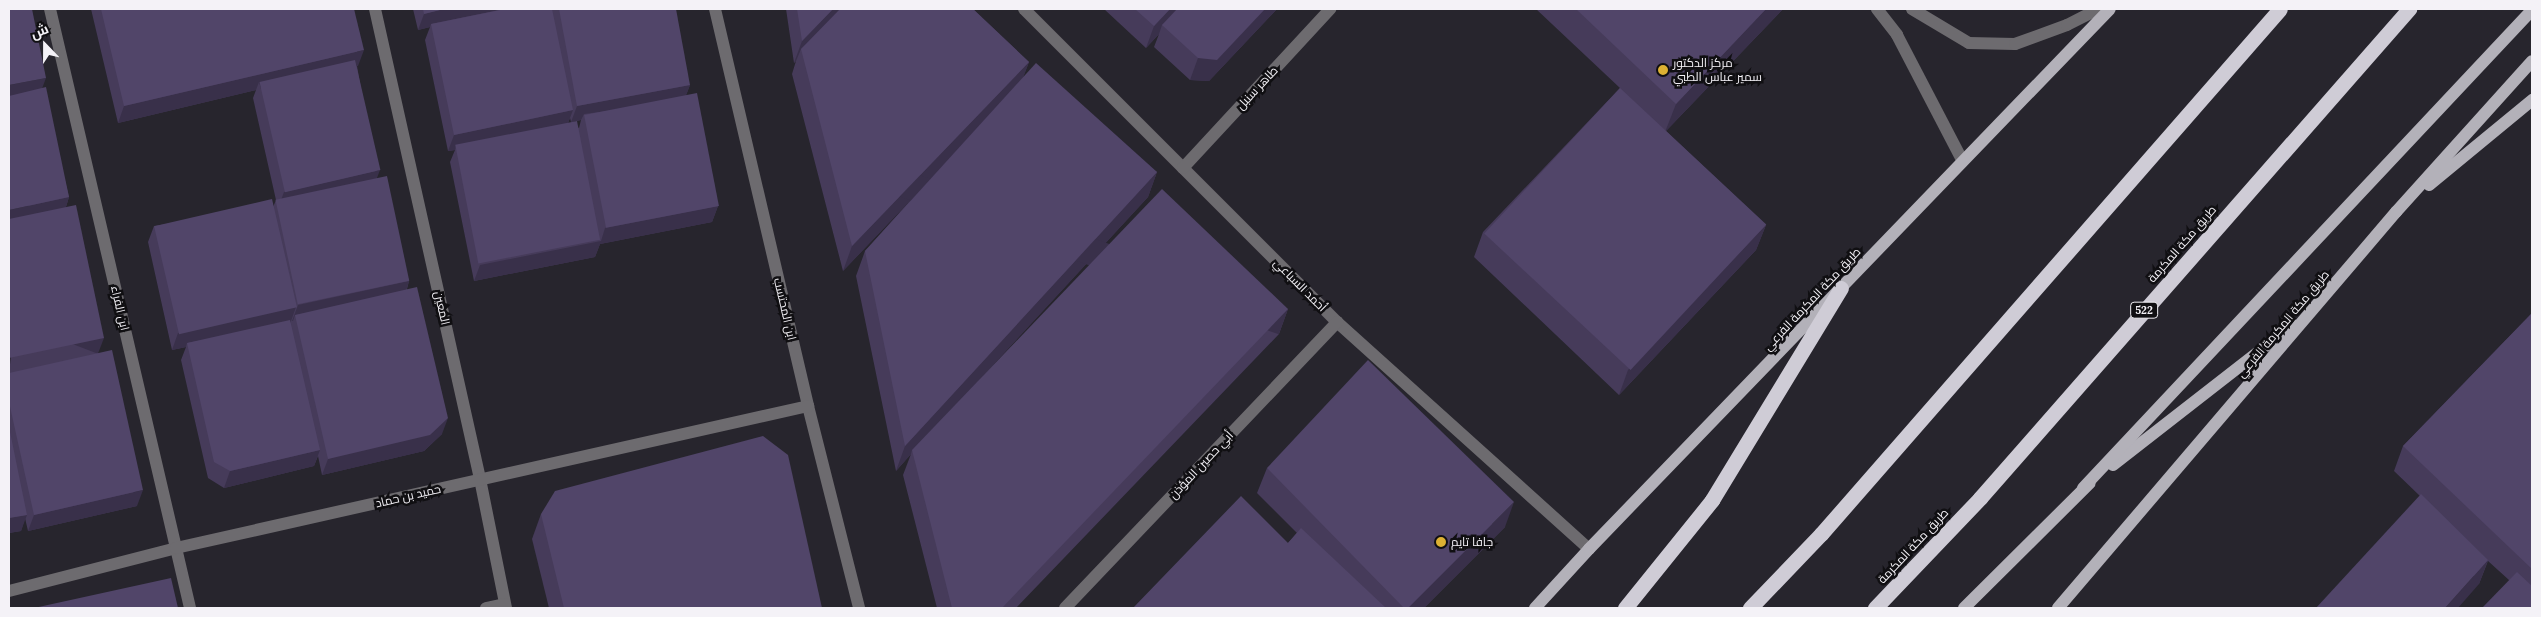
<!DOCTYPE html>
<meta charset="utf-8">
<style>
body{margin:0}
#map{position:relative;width:2541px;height:617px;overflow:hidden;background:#27252d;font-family:Lora,Cairo,serif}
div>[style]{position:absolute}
.lane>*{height:12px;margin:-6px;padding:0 6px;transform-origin:6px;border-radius:6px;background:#6d6b6f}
.street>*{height:12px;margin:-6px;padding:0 6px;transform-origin:6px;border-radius:6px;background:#6d6b6f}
.primary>*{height:12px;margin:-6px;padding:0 6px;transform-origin:6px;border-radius:6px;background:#b3b1b9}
.highway>*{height:15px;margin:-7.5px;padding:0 7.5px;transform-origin:7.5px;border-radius:7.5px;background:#cfccd6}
.wall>*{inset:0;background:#463b5a}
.shaded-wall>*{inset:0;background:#39304a;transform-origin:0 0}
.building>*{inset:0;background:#514569;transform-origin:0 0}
.dots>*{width:14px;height:14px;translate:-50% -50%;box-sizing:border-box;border:2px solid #100f12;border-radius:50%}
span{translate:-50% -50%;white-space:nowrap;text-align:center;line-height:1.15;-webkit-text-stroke:5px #100f12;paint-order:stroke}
.shield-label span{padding:1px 4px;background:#100f12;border:1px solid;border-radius:4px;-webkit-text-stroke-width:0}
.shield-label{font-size:11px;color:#f4f2f7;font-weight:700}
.poi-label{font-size:12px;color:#f4f2f7}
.left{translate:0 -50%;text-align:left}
.street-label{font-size:12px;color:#f4f2f7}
.frame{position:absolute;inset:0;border:10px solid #f4f2f7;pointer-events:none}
.north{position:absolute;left:20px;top:20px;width:50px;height:50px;-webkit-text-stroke:4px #100f12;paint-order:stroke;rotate:338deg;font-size:14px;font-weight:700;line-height:20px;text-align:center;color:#f4f2f7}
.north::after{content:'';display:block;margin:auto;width:18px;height:22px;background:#f4f2f7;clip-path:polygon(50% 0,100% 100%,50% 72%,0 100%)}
</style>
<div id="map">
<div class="lane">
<div style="left:1877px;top:9px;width:33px;rotate:52deg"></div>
<div style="left:1897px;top:35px;width:141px;rotate:62.5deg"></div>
<div style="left:1912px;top:9px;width:66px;rotate:30.8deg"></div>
<div style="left:1969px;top:43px;width:46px;rotate:1.2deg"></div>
<div style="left:2015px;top:44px;width:55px;rotate:-20.1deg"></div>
<div style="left:2067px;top:25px;width:35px;rotate:-27deg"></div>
</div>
<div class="street">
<div style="left:50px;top:9px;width:615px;rotate:76.84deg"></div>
<div style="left:375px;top:9px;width:482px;rotate:77.4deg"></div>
<div style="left:480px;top:479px;width:132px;rotate:78.6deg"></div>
<div style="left:715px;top:9px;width:408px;rotate:76.8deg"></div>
<div style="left:808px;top:406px;width:208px;rotate:75.8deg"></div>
<div style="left:1024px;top:9px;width:443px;rotate:45deg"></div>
<div style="left:1337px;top:322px;width:339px;rotate:42deg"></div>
<div style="left:1183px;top:168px;width:217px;rotate:-47.2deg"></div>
<div style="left:9px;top:591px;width:172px;rotate:-14.4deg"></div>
<div style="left:176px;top:548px;width:648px;rotate:-12.66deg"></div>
<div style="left:486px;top:608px;width:19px;rotate:-12deg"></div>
<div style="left:1065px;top:608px;width:395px;rotate:-46.4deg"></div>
</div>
<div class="primary">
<div style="left:2429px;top:185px;width:134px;rotate:-39.5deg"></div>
<div style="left:2113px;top:465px;width:228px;rotate:-37.9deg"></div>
<div style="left:2083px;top:488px;width:656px;rotate:-46.79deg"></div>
<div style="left:1535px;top:608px;width:80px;rotate:-47.5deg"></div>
<div style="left:1589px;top:549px;width:750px;rotate:-46.03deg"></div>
<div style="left:1964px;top:608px;width:177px;rotate:-44.8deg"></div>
<div style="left:2058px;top:608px;width:521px;rotate:-49.52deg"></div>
<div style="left:2396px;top:212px;width:203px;rotate:-48deg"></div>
</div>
<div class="highway">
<div style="left:1625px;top:608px;width:139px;rotate:-51.1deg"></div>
<div style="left:1712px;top:500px;width:248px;rotate:-58.7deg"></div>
<div style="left:1750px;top:608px;width:103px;rotate:-46.2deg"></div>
<div style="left:1821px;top:534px;width:697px;rotate:-48.84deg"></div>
<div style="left:1875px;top:608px;width:152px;rotate:-46.3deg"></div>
<div style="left:1980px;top:498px;width:651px;rotate:-48.74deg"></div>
</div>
<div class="wall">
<div style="clip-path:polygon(91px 9px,354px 9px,358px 66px,357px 66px,377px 179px,409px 281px,407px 289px,442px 434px,424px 451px,322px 475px,318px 456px,314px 466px,224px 488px,208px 478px,181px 360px,186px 347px,172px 350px,148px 242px,154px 226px,273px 207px,276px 200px,253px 98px,256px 90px,118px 123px)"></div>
<div style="clip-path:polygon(evenodd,413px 9px,552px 10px,553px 9px,559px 9px,690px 85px,686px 95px,718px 206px,712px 222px,600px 244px,595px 257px,474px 281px,450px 162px,455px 150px,448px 151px,425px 40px,430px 27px,418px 30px,413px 9px,570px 118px,571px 122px,581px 120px,579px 128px,568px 123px,570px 118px)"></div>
<div style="clip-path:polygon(786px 9px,973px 9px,1029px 62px,1023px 77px,1157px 172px,1148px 197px,978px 381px,1288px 309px,1279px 334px,1016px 608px,937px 608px,903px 475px,911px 454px,896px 471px,856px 276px,865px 251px,916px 194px,843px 271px,792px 74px,796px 61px,794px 63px)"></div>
<div style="clip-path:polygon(1104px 9px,1277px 9px,1209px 81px,1190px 80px,1154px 47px,1159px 34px,1146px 48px)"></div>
<div style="clip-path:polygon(1536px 9px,1783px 9px,1666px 131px,1766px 225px,1756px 250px,1619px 395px,1474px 257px,1483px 232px,1620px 88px)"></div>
<div style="clip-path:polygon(42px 88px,69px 197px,66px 207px,98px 353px,137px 506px,28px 531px,25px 518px,21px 531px,9px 533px,9px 373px)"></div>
<div style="clip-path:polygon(2532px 313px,2532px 608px,2509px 580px,2488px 561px,2479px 584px,2420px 496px,2394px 471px,2403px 446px)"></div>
<div style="clip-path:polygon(1267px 468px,1505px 527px,1424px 608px,1133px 608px,1288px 543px,1297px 533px,1257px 493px)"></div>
<div style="clip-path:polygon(541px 514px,822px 608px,549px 608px,532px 539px)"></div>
</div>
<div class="shaded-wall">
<div style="clip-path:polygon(444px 9px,504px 9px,431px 24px,430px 27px,418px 30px,424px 14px)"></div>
<div style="clip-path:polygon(833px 9px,845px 9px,801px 49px,796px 61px,794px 63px,802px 41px)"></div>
<div style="clip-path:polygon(1170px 9px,1182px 9px,1162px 25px,1159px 34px,1146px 48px,1154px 26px)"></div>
<div style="clip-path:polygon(1265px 9px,1277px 9px,1209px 81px,1190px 80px,1198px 58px)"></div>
<div style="clip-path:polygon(1766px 9px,1783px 9px,1665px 132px,1676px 104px)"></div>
<div style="clip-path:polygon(364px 50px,358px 66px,261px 89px,259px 82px,256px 90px,118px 123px,124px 106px)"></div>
<div style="clip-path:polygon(1029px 62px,1020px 86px,843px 271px,852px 246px)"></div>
<div style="clip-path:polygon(46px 78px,40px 94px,9px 100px,9px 85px)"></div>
<div style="clip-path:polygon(690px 85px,684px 101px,584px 114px,581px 120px,571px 122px,577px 106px)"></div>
<div style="clip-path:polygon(573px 110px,567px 126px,456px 146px,455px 150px,448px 151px,454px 135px)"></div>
<div style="clip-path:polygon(380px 170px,374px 186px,278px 208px,284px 192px)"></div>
<div style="clip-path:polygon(1157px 172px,1148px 197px,913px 452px,912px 450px,911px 454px,896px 471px,905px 446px)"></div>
<div style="clip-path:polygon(69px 197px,64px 213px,9px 225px,9px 210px)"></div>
<div style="clip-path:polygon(718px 206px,712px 222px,600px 244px,595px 257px,474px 281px,480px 265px,601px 241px,605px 228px)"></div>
<div style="clip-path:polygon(1766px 225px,1756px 250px,1619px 395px,1628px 370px)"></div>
<div style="clip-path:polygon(409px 281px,404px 298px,295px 315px,293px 321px,292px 321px,298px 305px)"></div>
<div style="clip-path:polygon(296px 307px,290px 324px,187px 343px,186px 347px,172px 350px,178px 333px)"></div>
<div style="left:1288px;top:309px;width:27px;height:414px;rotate:110deg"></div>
<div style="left:104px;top:338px;width:17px;height:97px;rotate:111deg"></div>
<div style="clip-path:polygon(448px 418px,442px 434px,424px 451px,322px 475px,328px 459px)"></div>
<div style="clip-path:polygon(320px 450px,314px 466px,224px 488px,230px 471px)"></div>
<div style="clip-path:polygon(143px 490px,137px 506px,28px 531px,34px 515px)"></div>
<div style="clip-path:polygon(1514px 502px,1505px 527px,1424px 608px,1408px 608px)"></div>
<div style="clip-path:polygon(27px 515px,21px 531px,9px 533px,9px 518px)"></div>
<div style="clip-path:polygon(2488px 560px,2479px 584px,2458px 608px,2445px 608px)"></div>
</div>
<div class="building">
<div style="clip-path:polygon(9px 9px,32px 9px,46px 78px,9px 85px)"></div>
<div style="clip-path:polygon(101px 9px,354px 9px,364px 50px,124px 106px)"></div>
<div style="clip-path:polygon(423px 9px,444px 9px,424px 14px)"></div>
<div style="clip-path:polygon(505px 9px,552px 9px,573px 110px,454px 135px,431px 24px)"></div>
<div style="clip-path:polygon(559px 9px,676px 9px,690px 85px,577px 106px)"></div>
<div style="clip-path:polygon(797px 9px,833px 9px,802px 41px)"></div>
<div style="clip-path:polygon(840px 9px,973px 9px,1029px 62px,852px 246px,801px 49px)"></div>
<div style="clip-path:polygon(1135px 9px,1170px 9px,1154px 26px)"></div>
<div style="clip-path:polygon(1177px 9px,1265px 9px,1217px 60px,1198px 58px,1162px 25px)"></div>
<div style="clip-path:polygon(1576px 9px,1766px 9px,1676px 104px)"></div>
<div style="left:355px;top:60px;width:113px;height:98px;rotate:77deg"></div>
<div style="clip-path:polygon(1036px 63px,1157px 172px,905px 446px,865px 251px)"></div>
<div style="clip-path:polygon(46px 87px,69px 197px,9px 210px,9px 96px)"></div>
<div style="left:1620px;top:88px;width:200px;height:199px;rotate:43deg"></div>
<div style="left:697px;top:93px;width:115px;height:115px;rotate:79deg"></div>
<div style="left:577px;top:121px;width:121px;height:124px;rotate:79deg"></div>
<div style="left:387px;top:176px;width:107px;height:114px;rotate:78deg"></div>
<div style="clip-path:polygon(1162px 189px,1288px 309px,1002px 608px,952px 608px,912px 450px)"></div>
<div style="left:272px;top:199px;width:111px;height:121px;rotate:77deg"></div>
<div style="clip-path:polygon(76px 205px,104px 338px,9px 358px,9px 219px)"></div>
<div style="clip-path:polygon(417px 287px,448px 418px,430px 435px,328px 459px,295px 315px)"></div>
<div style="clip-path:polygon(2532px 313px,2532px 569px,2403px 446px)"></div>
<div style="clip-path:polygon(290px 320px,320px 450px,230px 471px,214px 462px,187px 343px)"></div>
<div style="clip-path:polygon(112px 350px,143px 490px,34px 515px,9px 402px,9px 373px)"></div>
<div style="clip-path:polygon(1368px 360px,1514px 502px,1408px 608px,1404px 608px,1267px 468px)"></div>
<div style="clip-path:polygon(9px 427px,27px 515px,9px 518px)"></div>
<div style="clip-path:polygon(763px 436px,788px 455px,822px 608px,564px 608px,541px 514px,555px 491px)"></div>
<div style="clip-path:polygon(2421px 494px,2488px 560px,2445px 608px,2316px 608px)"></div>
<div style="clip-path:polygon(1241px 496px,1288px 543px,1301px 528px,1386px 608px,1133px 608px)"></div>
<div style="clip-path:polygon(2517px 572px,2532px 586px,2532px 608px,2482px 608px)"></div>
<div style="clip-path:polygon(171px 578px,178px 608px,34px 608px)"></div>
</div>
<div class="dots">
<div style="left:1663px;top:70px;background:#ddb133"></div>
<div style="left:1441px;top:542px;background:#ddb133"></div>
</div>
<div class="shield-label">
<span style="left:2144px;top:310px">522</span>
</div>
<div class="poi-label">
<span class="left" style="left:1673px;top:70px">مركز الدكتور<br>سمير عباس الطبي</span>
<span class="left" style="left:1451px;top:542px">جافا تايم</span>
</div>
<div class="street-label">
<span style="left:1257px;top:88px;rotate:-47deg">طاهر سنبل</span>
<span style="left:2182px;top:244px;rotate:-49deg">طريق مكة المكرمة</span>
<span style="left:1300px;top:285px;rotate:45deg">أحمد السباعي</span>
<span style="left:1812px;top:299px;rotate:-47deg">طريق مكة المكرمة الفرعي</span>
<span style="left:120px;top:308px;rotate:77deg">ابن الفراء</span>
<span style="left:442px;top:308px;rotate:77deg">المعين</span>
<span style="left:785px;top:309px;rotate:77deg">ابن المحتسب</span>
<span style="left:2283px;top:324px;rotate:-50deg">طريق مكة المكرمة الفرعي</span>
<span style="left:1201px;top:465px;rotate:-47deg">أبي حصين المؤذن</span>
<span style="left:408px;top:496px;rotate:-13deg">حميد بن حماد</span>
<span style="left:1913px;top:546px;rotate:-47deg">طريق مكة المكرمة</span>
</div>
<div class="frame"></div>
<div class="north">ش</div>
</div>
